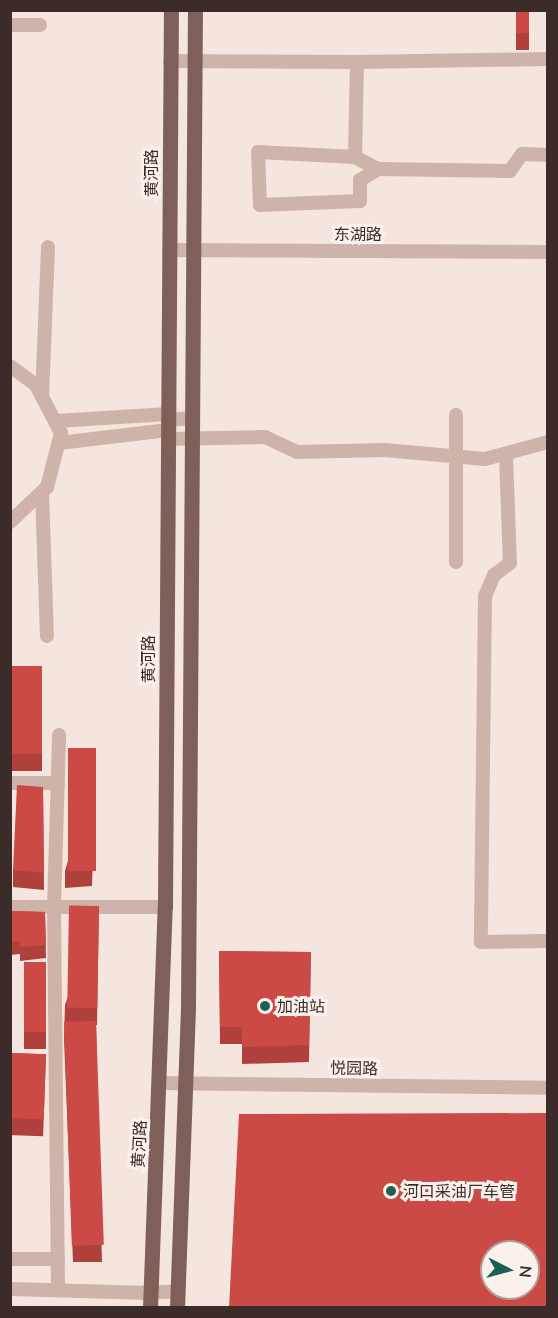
<!DOCTYPE html>
<meta charset="utf-8">
<style>
body{margin:0}
#map{position:relative;width:558px;height:1318px;overflow:hidden;background:#f4e6df;font-family:Mulish,"Noto Sans SC",sans-serif}
div>[style]{position:absolute}
.minor>*{height:14px;margin:-7px;padding:0 7px;transform-origin:7px;border-radius:7px;background:#ceb3aa}
.major>*{height:15px;margin:-7.5px;padding:0 7.5px;transform-origin:7.5px;border-radius:7.5px;background:#7e5f5a}
.wall>*{inset:0;background:#af403b;transform-origin:0 0}
.building>*{inset:0;background:#cc4a45;transform-origin:0 0}
.dots>*{width:16px;height:16px;translate:-50% -50%;box-sizing:border-box;border:3px solid #fbf1ec;border-radius:50%}
span{translate:-50% -50%;white-space:nowrap;text-align:center;line-height:1.15;-webkit-text-stroke:6px #fbf1ec;paint-order:stroke}
.street-label{font-size:16px;color:#3b2c2a}
.poi-label{font-size:16px;color:#3b2c2a}
.left{translate:0 -50%;text-align:left}
.frame{position:absolute;inset:0;border:12px solid #3b2c2a;pointer-events:none}
.north{position:absolute;left:480px;top:1240px;width:60px;height:60px;box-sizing:border-box;background:#fbf1ec;border:2px solid #aea29e;border-radius:50%;rotate:96deg;font-size:16px;font-weight:700;line-height:24px;text-align:center;color:#3b2c2a}
.north::after{content:'';display:block;margin:auto;width:21px;height:27px;background:#1c5f56;clip-path:polygon(50% 0,100% 100%,50% 72%,0 100%)}
</style>
<div id="map">
<div class="minor">
<div style="left:10px;top:25px;width:30px"></div>
<div style="left:548px;top:59px;width:191px;rotate:179.1deg"></div>
<div style="left:357px;top:62px;width:95px;rotate:91.2deg"></div>
<div style="left:355px;top:157px;width:26px;rotate:28deg"></div>
<div style="left:378px;top:169px;width:132px;rotate:0.9deg"></div>
<div style="left:510px;top:171px;width:21px;rotate:-55deg"></div>
<div style="left:522px;top:154px;width:26px;rotate:2deg"></div>
<div style="left:170px;top:61px;width:187px;rotate:0.3deg"></div>
<div style="left:355px;top:157px;width:97px;rotate:-177deg"></div>
<div style="left:258px;top:152px;width:53px;rotate:87.8deg"></div>
<div style="left:260px;top:205px;width:100px;rotate:-2.3deg"></div>
<div style="left:360px;top:201px;width:21px;rotate:-90deg"></div>
<div style="left:360px;top:180px;width:21px;rotate:-31deg"></div>
<div style="left:169px;top:250px;width:379px;rotate:0.3deg"></div>
<div style="left:10px;top:366px;width:32px;rotate:36deg"></div>
<div style="left:36px;top:385px;width:54px;rotate:62.5deg"></div>
<div style="left:61px;top:433px;width:56px;rotate:104.5deg"></div>
<div style="left:47px;top:487px;width:51px;rotate:136.6deg"></div>
<div style="left:42px;top:397px;width:150px;rotate:-87.7deg"></div>
<div style="left:456px;top:415px;width:147px;rotate:90deg"></div>
<div style="left:168px;top:420px;width:24px;rotate:-5deg"></div>
<div style="left:56px;top:421px;width:112px;rotate:-3.6deg"></div>
<div style="left:168px;top:439px;width:97px;rotate:-1.2deg"></div>
<div style="left:265px;top:437px;width:35px;rotate:25deg"></div>
<div style="left:297px;top:452px;width:87px;rotate:-1.3deg"></div>
<div style="left:384px;top:450px;width:101px;rotate:5.1deg"></div>
<div style="left:485px;top:459px;width:65px;rotate:-15.1deg"></div>
<div style="left:59px;top:443px;width:110px;rotate:-6.8deg"></div>
<div style="left:506px;top:456px;width:107px;rotate:87.9deg"></div>
<div style="left:510px;top:563px;width:20px;rotate:143deg"></div>
<div style="left:494px;top:575px;width:23px;rotate:113deg"></div>
<div style="left:485px;top:596px;width:346px;rotate:90.7deg"></div>
<div style="left:481px;top:942px;width:67px;rotate:-0.9deg"></div>
<div style="left:42px;top:493px;width:143px;rotate:88deg"></div>
<div style="left:10px;top:783px;width:48px"></div>
<div style="left:10px;top:907px;width:155px"></div>
<div style="left:159px;top:1083px;width:389px;rotate:0.7deg"></div>
<div style="left:10px;top:1259px;width:48px"></div>
<div style="left:10px;top:1289px;width:140px;rotate:1.6deg"></div>
<div style="left:58px;top:1290px;width:383px;rotate:-90.6deg"></div>
<div style="left:54px;top:907px;width:172px;rotate:-88.3deg"></div>
<div style="left:143px;top:1293px;width:35px;rotate:-3deg"></div>
</div>
<div class="major">
<div style="left:150px;top:1308px;width:401px;rotate:-87.9deg"></div>
<div style="left:165px;top:907px;width:897px;rotate:-89.62deg"></div>
<div style="left:177px;top:1308px;width:300px;rotate:-87.9deg"></div>
<div style="left:188px;top:1008px;width:998px;rotate:-89.6deg"></div>
</div>
<div class="wall">
<div style="left:516px;top:10px;width:13px;height:40px"></div>
<div style="left:10px;top:666px;width:32px;height:105px"></div>
<div style="clip-path:polygon(96px 765px,92px 886px,65px 888px,65px 871px)"></div>
<div style="clip-path:polygon(43px 787px,44px 890px,13px 887px,13px 870px)"></div>
<div style="clip-path:polygon(99px 906px,97px 1025px,96px 1025px,102px 1262px,73px 1262px,64px 1039px,65px 1005px)"></div>
<div style="clip-path:polygon(10px 911px,45px 912px,46px 958px,20px 961px,20px 954px,10px 955px)"></div>
<div style="clip-path:polygon(219px 951px,311px 952px,309px 1062px,242px 1064px,242px 1044px,220px 1044px)"></div>
<div style="left:46px;top:962px;width:87px;height:22px;rotate:90deg"></div>
<div style="left:10px;top:1053px;width:36px;height:82px;rotate:2deg"></div>
</div>
<div class="building">
<div style="left:516px;top:10px;width:13px;height:23px"></div>
<div style="left:10px;top:666px;width:32px;height:88px"></div>
<div style="left:68px;top:748px;width:28px;height:123px"></div>
<div style="clip-path:polygon(17px 785px,43px 787px,44px 873px,13px 870px)"></div>
<div style="left:99px;top:906px;width:102px;height:30px;rotate:91deg"></div>
<div style="clip-path:polygon(10px 911px,45px 912px,46px 945px,20px 947px,20px 941px,10px 942px)"></div>
<div style="clip-path:polygon(219px 951px,311px 952px,309px 1045px,242px 1047px,242px 1027px,220px 1027px)"></div>
<div style="left:46px;top:962px;width:70px;height:22px;rotate:90deg"></div>
<div style="left:96px;top:1021px;width:224px;height:32px;rotate:88deg"></div>
<div style="left:10px;top:1053px;width:36px;height:65px;rotate:2deg"></div>
<div style="clip-path:polygon(evenodd,548px 1113px,548px 1308px,229px 1308px,239px 1114px,548px 1113px,492px 1252px,528px 1252px,528px 1288px,492px 1288px,492px 1252px)"></div>
</div>
<div class="dots">
<div style="left:265px;top:1006px;background:#1c5f56"></div>
<div style="left:391px;top:1191px;background:#1c5f56"></div>
</div>
<div class="street-label">
<span style="left:151px;top:173px;rotate:-90deg">黄河路</span>
<span style="left:358px;top:234px">东湖路</span>
<span style="left:148px;top:659px;rotate:-90deg">黄河路</span>
<span style="left:354px;top:1068px;rotate:1deg">悦园路</span>
<span style="left:139px;top:1144px;rotate:-87deg">黄河路</span>
</div>
<div class="poi-label">
<span class="left" style="left:277px;top:1006px">加油站</span>
<span class="left" style="left:403px;top:1191px">河口采油厂车管</span>
</div>
<div class="frame"></div>
<div class="north">N</div>
</div>
